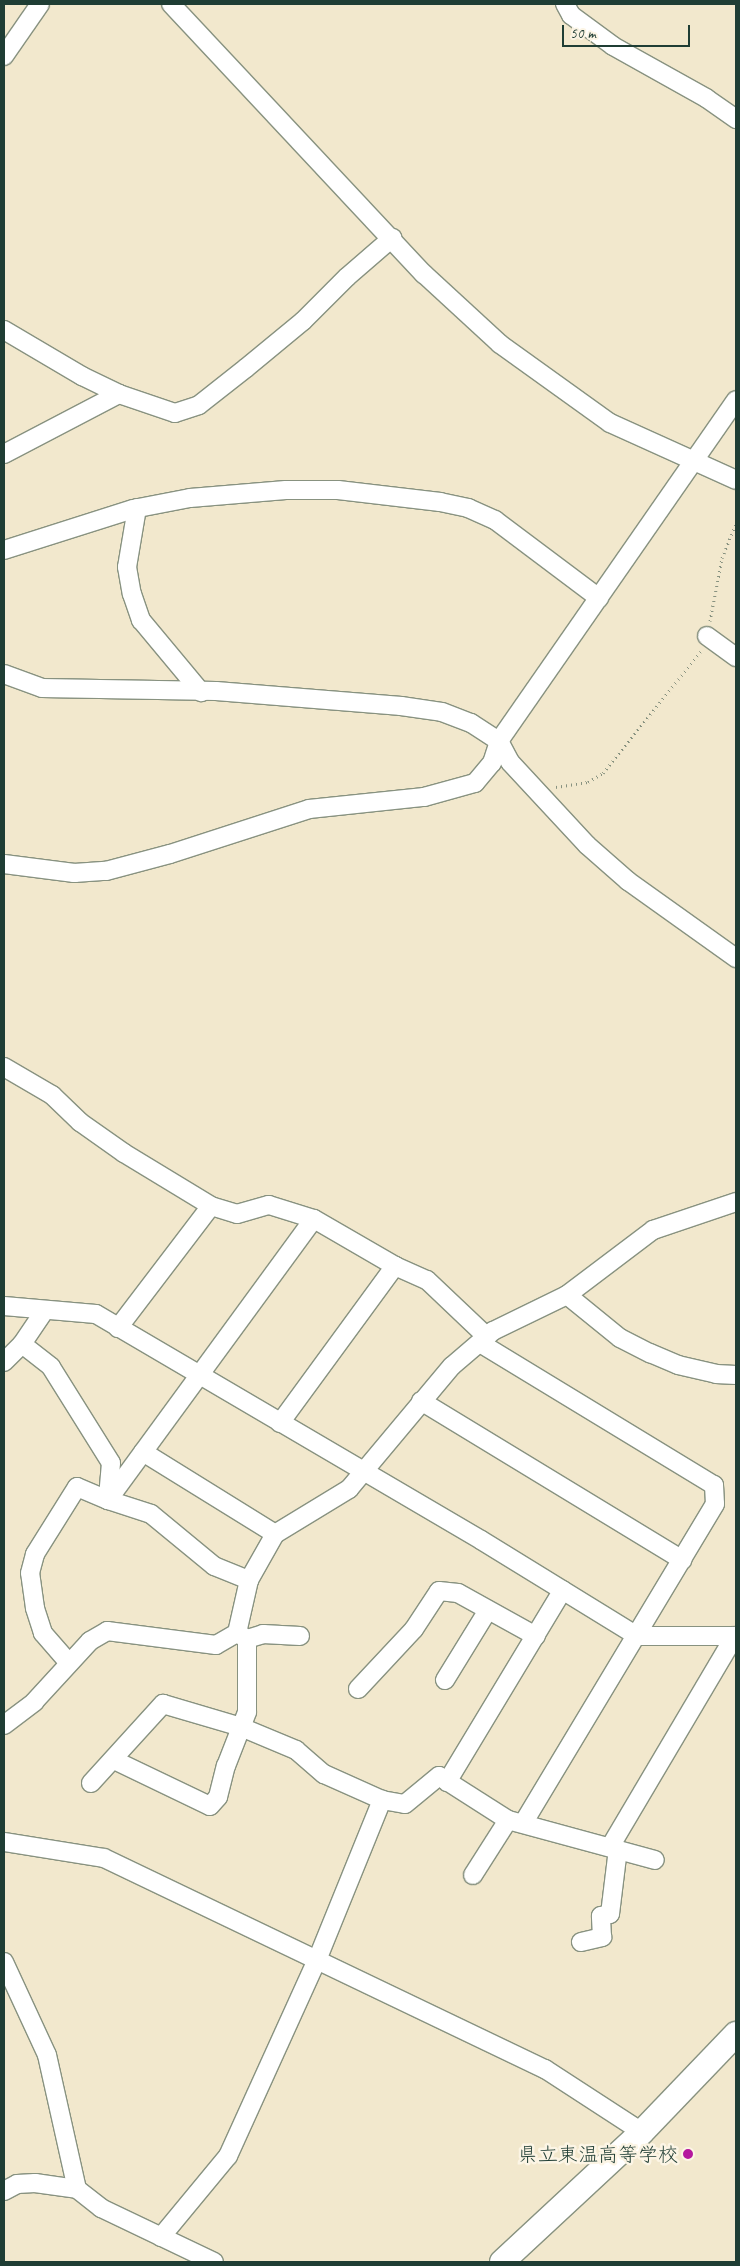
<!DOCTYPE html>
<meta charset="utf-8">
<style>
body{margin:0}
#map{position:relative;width:740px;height:2266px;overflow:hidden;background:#f2e8cd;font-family:Caveat,"Klee One",sans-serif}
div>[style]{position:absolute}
.path>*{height:3px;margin-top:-1.5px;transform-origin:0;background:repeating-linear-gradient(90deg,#889280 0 1px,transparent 0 5px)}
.roads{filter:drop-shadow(1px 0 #889280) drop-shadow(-1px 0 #889280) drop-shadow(0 1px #889280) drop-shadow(0 -1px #889280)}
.street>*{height:18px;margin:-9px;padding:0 9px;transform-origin:9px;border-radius:9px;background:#fff}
.secondary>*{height:24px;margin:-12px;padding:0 12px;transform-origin:12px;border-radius:12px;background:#fff}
.dots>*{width:14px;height:14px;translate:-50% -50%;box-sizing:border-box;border:2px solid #fcf5e5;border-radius:50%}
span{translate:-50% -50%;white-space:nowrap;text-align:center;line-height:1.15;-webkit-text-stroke:5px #fcf5e5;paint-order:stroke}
.poi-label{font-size:20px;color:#1f3d34}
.right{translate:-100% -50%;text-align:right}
.frame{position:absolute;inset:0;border:5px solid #1f3d34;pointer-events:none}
.scale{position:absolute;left:562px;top:25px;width:128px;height:22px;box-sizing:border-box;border:2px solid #1f3d34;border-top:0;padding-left:6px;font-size:15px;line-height:18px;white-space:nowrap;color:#1f3d34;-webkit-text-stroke:4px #fcf5e5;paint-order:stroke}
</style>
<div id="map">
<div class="path">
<div style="left:710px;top:621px;width:64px;rotate:-79.2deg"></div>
<div style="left:722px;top:558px;width:38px;rotate:-68deg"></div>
<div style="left:556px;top:787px;width:32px;rotate:-9deg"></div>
<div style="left:588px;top:782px;width:17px;rotate:-31deg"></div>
<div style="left:603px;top:773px;width:156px;rotate:-51.2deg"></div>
</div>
<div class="roads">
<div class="street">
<div style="left:171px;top:4px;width:370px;rotate:46.9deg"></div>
<div style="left:424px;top:274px;width:103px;rotate:42.6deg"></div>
<div style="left:500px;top:344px;width:135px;rotate:35.7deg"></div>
<div style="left:610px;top:423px;width:138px;rotate:24.3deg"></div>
<div style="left:565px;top:4px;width:13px;rotate:61deg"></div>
<div style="left:571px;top:15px;width:52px;rotate:36.4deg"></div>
<div style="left:613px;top:46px;width:107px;rotate:29.2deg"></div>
<div style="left:706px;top:98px;width:37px;rotate:35deg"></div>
<div style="left:4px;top:56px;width:63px;rotate:-55.3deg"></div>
<div style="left:4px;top:330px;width:91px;rotate:30.5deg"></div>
<div style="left:82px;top:376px;width:41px;rotate:25.9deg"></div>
<div style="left:119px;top:394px;width:59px;rotate:18.7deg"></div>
<div style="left:175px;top:413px;width:25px;rotate:-18deg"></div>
<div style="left:199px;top:405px;width:60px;rotate:-38.2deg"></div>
<div style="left:246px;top:368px;width:74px;rotate:-39.5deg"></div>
<div style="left:303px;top:321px;width:62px;rotate:-45deg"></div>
<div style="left:347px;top:277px;width:60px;rotate:-40.9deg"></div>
<div style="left:4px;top:454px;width:130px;rotate:-27.6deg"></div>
<div style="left:137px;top:508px;width:60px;rotate:99.6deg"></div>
<div style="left:127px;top:567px;width:27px;rotate:80deg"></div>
<div style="left:132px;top:594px;width:28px;rotate:71deg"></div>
<div style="left:141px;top:620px;width:94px;rotate:50.2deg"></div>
<div style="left:4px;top:550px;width:135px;rotate:-17.6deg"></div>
<div style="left:133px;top:509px;width:58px;rotate:-10.9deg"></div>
<div style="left:190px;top:498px;width:96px;rotate:-4.8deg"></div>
<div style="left:286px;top:490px;width:52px"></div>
<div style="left:338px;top:490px;width:103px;rotate:6.7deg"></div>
<div style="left:440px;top:502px;width:29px;rotate:12deg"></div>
<div style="left:468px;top:508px;width:30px;rotate:24deg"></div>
<div style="left:495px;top:520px;width:130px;rotate:36.9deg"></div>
<div style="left:707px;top:636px;width:36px;rotate:36deg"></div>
<div style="left:4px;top:674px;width:40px;rotate:20.2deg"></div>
<div style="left:42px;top:688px;width:174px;rotate:1deg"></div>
<div style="left:216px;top:691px;width:186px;rotate:4.6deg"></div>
<div style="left:401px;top:706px;width:41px;rotate:8.3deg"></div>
<div style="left:442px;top:712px;width:31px;rotate:21deg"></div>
<div style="left:471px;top:723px;width:33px;rotate:33deg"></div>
<div style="left:499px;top:741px;width:24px;rotate:62deg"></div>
<div style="left:510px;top:762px;width:113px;rotate:47.1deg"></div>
<div style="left:587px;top:845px;width:55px;rotate:41.3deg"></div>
<div style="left:628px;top:881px;width:133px;rotate:35.5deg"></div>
<div style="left:4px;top:864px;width:71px;rotate:7.3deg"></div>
<div style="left:74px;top:873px;width:32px;rotate:-4deg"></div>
<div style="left:106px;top:871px;width:66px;rotate:-14.9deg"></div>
<div style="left:170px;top:854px;width:146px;rotate:-17.9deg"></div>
<div style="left:309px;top:809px;width:116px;rotate:-6deg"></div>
<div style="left:424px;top:797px;width:53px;rotate:-15.4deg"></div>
<div style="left:475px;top:783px;width:26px;rotate:-50deg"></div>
<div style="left:492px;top:763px;width:23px;rotate:-72deg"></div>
<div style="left:499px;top:741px;width:415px;rotate:-55.2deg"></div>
<div style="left:4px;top:1067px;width:56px;rotate:30.3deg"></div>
<div style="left:52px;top:1095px;width:39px;rotate:44deg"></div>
<div style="left:80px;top:1122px;width:54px;rotate:35.2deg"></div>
<div style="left:124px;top:1153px;width:102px;rotate:31.3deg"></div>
<div style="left:567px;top:1295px;width:68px;rotate:39.1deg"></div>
<div style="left:620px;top:1338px;width:34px;rotate:27deg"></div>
<div style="left:650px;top:1353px;width:30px;rotate:23deg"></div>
<div style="left:678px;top:1365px;width:39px;rotate:13deg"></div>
<div style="left:716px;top:1374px;width:20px;rotate:3deg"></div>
<div style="left:4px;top:1306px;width:92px;rotate:5deg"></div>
<div style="left:96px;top:1314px;width:446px;rotate:30.4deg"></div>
<div style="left:481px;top:1540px;width:183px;rotate:31.6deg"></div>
<div style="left:637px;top:1636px;width:99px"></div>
<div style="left:118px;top:1328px;width:153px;rotate:-52.7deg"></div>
<div style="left:211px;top:1206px;width:27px;rotate:17deg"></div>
<div style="left:237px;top:1214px;width:33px;rotate:-16deg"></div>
<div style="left:269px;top:1205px;width:47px;rotate:17.3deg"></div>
<div style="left:314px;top:1219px;width:94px;rotate:30.1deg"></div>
<div style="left:395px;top:1266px;width:35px;rotate:24deg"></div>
<div style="left:427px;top:1280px;width:83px;rotate:43.5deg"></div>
<div style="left:480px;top:1343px;width:274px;rotate:31.3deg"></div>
<div style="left:714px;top:1485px;width:19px;rotate:87deg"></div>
<div style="left:715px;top:1504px;width:371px;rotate:121deg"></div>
<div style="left:22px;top:1344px;width:37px;rotate:38deg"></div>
<div style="left:51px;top:1367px;width:113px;rotate:58deg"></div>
<div style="left:111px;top:1463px;width:37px;rotate:95deg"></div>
<div style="left:108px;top:1500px;width:45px;rotate:18deg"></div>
<div style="left:151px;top:1514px;width:82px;rotate:39.5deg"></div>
<div style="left:214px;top:1566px;width:38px;rotate:22deg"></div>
<div style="left:4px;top:1362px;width:25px;rotate:-45deg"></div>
<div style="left:22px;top:1344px;width:41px;rotate:-55.9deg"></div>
<div style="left:421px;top:1401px;width:306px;rotate:31.3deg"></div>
<div style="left:280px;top:1423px;width:195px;rotate:-53.8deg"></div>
<div style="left:143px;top:1452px;width:155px;rotate:31.8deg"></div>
<div style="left:247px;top:1639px;width:17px;rotate:-17deg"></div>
<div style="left:263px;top:1634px;width:37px;rotate:3deg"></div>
<div style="left:69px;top:1663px;width:40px;rotate:-131deg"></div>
<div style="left:43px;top:1633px;width:26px;rotate:-108deg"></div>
<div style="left:35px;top:1608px;width:35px;rotate:-98deg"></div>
<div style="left:30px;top:1573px;width:20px;rotate:-75deg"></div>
<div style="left:35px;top:1554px;width:79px;rotate:-57.9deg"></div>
<div style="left:77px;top:1487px;width:34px;rotate:23deg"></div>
<div style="left:108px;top:1500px;width:348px;rotate:-53.8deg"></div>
<div style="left:445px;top:1680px;width:82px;rotate:-58.4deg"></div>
<div style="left:358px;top:1689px;width:82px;rotate:-47deg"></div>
<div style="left:414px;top:1629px;width:45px;rotate:-56.7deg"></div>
<div style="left:439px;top:1591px;width:19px;rotate:6deg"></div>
<div style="left:458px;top:1593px;width:89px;rotate:28.9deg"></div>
<div style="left:4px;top:1725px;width:38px;rotate:-37deg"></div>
<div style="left:34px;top:1702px;width:83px;rotate:-47.4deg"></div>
<div style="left:90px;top:1641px;width:20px;rotate:-30deg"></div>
<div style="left:107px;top:1631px;width:110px;rotate:7.3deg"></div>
<div style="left:216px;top:1645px;width:24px;rotate:-30deg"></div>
<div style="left:237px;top:1633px;width:54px;rotate:-77.2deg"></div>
<div style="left:249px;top:1580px;width:53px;rotate:-60.5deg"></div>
<div style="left:275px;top:1534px;width:87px;rotate:-31.3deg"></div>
<div style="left:349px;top:1489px;width:160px;rotate:-50.1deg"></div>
<div style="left:452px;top:1366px;width:54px;rotate:-40.5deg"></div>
<div style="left:493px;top:1331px;width:82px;rotate:-25.9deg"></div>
<div style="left:567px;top:1295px;width:108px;rotate:-37.1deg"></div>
<div style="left:653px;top:1230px;width:88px;rotate:-18.6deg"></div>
<div style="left:114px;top:1760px;width:106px;rotate:25.6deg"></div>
<div style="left:210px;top:1806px;width:12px;rotate:-48deg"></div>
<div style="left:218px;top:1797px;width:32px;rotate:-76deg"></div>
<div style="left:226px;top:1766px;width:58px;rotate:-68.7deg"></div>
<div style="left:247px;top:1712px;width:73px;rotate:-90deg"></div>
<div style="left:247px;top:1639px;width:12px;rotate:-149deg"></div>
<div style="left:447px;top:1782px;width:224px;rotate:-58.9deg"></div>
<div style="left:91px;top:1783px;width:107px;rotate:-47.7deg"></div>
<div style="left:163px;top:1704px;width:81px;rotate:16.4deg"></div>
<div style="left:241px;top:1727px;width:60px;rotate:22.7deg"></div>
<div style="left:296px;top:1750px;width:37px;rotate:41deg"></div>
<div style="left:324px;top:1774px;width:64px;rotate:24.1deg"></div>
<div style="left:382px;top:1800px;width:23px;rotate:10deg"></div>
<div style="left:405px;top:1804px;width:44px;rotate:-39.5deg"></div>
<div style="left:439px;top:1776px;width:82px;rotate:32.5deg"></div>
<div style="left:508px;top:1820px;width:152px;rotate:15.2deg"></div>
<div style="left:4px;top:1842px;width:101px;rotate:9.1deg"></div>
<div style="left:104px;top:1858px;width:489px;rotate:25.6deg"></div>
<div style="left:545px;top:2069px;width:116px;rotate:33deg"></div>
<div style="left:610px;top:1847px;width:245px;rotate:-59.4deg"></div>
<div style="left:473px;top:1875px;width:65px;rotate:-57.5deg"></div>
<div style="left:581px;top:1942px;width:22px;rotate:-13deg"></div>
<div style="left:602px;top:1937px;width:21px;rotate:-93deg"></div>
<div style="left:601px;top:1916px;width:9px;rotate:-13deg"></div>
<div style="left:610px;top:1914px;width:65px;rotate:-83deg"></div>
<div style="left:4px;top:1962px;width:102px;rotate:65.2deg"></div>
<div style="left:47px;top:2055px;width:137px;rotate:77.4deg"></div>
<div style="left:4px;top:2191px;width:15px;rotate:-28deg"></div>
<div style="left:17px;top:2184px;width:18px;rotate:-3deg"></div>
<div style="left:35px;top:2183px;width:42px;rotate:8.1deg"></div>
<div style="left:77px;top:2189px;width:31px;rotate:38deg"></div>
<div style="left:101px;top:2208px;width:125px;rotate:25.5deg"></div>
<div style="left:161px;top:2237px;width:105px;rotate:-50.4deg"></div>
<div style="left:228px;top:2156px;width:215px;rotate:-65.6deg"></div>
<div style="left:317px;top:1960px;width:173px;rotate:-67.9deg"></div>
</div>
<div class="secondary">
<div style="left:502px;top:2262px;width:191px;rotate:-42.9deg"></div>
<div style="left:642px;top:2132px;width:136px;rotate:-46.2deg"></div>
</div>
</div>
<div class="dots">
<div style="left:688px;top:2154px;background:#b5179e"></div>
</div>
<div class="poi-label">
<span class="right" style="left:678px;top:2154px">県立東温高等学校</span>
</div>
<div class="frame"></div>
<div class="scale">50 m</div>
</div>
